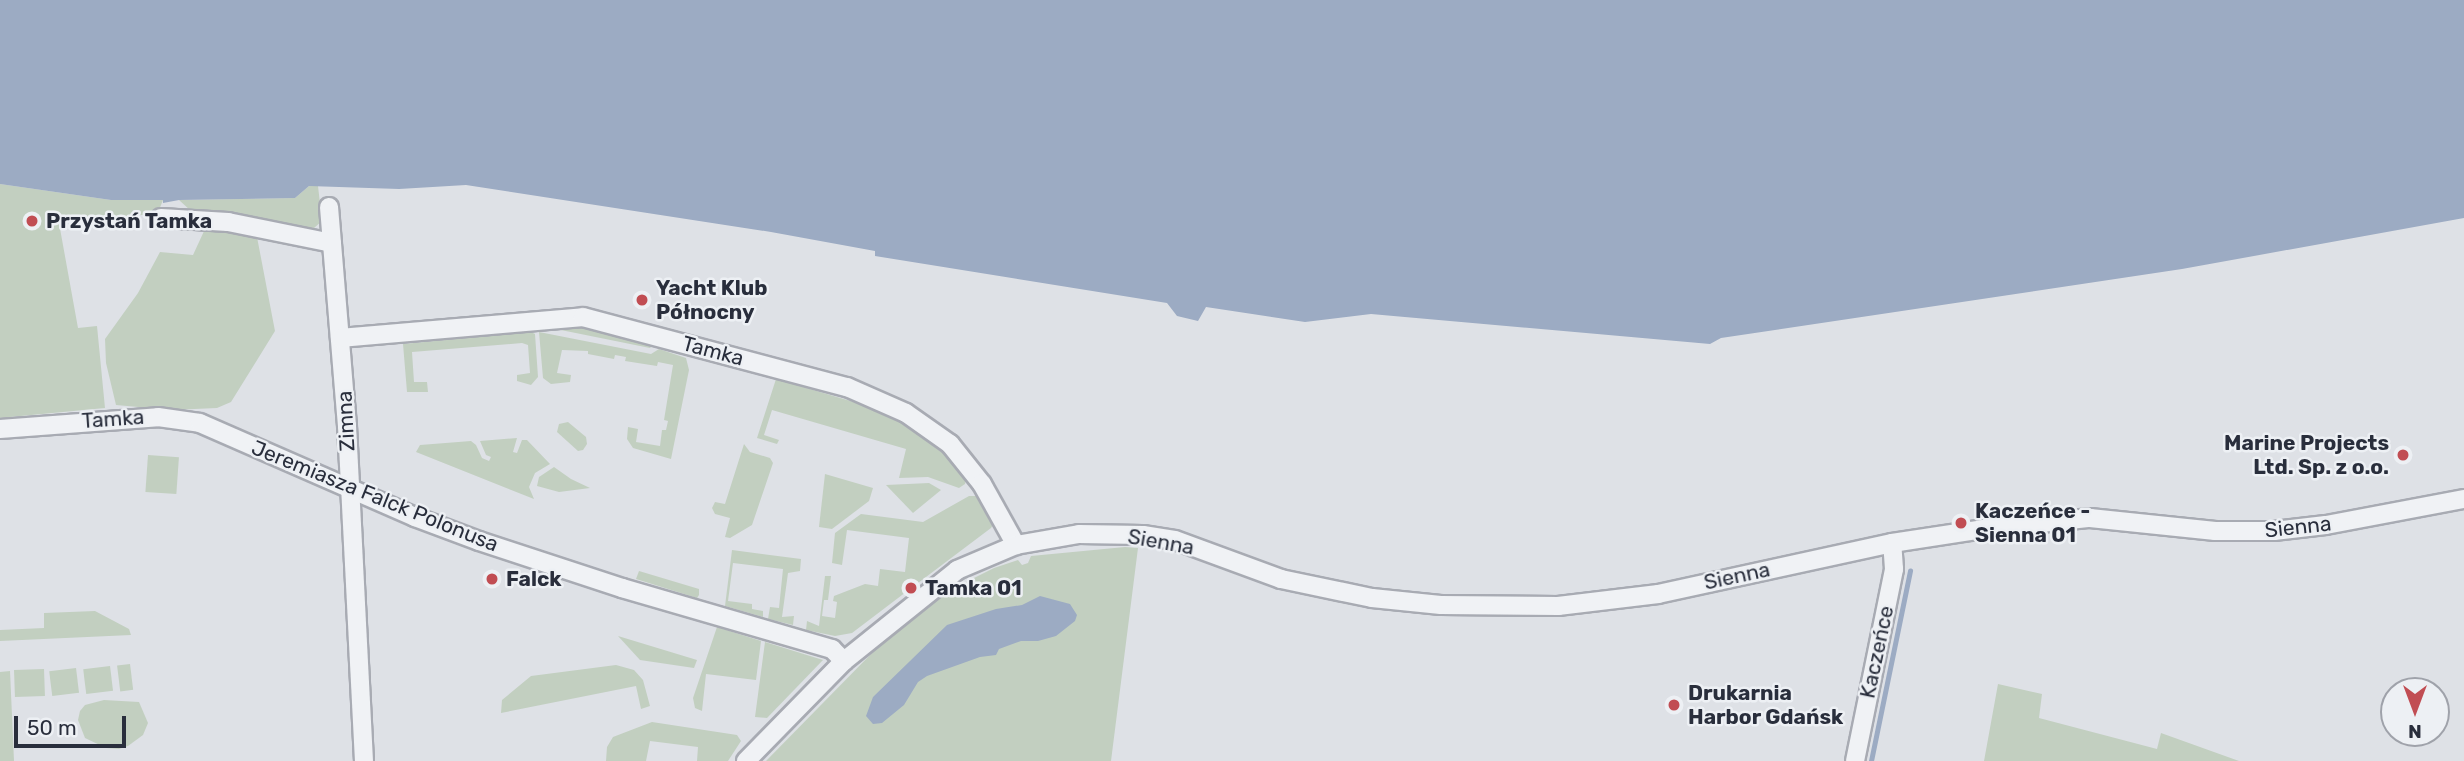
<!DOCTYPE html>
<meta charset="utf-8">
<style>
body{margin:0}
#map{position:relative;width:2464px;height:761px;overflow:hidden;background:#dee1e6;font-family:Rubik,sans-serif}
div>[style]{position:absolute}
.green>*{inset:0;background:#c2cfc0;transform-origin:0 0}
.water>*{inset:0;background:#9cabc3}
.stream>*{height:4.5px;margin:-2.25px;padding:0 2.25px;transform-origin:2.25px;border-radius:2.25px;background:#9cabc3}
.roads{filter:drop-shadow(2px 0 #a8abb3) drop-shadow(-2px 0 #a8abb3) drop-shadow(0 2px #a8abb3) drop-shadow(0 -2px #a8abb3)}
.minor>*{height:18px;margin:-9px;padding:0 9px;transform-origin:9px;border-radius:9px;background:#f0f2f5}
.dots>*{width:19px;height:19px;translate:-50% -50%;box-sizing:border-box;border:4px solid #edf0f4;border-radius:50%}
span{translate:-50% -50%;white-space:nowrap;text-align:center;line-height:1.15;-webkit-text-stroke:5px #edf0f4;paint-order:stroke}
.poi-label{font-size:21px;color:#292e3c;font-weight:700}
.left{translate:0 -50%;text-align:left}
.right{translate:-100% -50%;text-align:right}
.street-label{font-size:21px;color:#292e3c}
.north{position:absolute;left:2380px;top:677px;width:70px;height:70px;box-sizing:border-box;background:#edf0f4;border:2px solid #9fa2aa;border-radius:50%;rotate:180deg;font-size:19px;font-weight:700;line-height:28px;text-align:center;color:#292e3c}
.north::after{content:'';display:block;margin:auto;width:24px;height:32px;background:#c14d53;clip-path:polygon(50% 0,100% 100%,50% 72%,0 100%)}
.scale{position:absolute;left:14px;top:716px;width:112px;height:32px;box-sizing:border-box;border:4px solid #292e3c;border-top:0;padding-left:9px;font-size:21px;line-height:24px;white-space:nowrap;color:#292e3c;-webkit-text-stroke:5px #edf0f4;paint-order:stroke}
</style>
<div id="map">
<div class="green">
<div style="clip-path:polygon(0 184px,111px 200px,163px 200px,157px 215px,136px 215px,131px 219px,69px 219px,59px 223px,78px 328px,97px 326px,105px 408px,0 418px)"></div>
<div style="clip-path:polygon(309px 186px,318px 186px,322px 221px,314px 228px,261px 221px,228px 212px,191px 211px,179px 200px,295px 198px)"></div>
<div style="clip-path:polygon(205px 229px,257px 237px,275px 331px,231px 402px,217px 408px,172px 410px,116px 405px,106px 363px,105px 339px,138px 293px,160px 252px,193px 255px)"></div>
<div style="clip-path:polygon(582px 324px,655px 343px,650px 348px,546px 327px)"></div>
<div style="clip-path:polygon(531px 332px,535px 334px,538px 377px,531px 385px,517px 381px,517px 375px,530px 373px,528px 345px,522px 343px,412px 352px,414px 382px,427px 382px,428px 392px,407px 392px,403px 344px)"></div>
<div style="clip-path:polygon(539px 332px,651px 354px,659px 349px,686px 358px,689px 370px,671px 459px,633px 448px,627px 439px,628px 427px,638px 429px,636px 442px,660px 446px,662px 430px,666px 430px,668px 421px,664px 420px,673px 365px,658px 362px,657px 366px,625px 361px,626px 357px,615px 355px,614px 359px,588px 354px,588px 351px,562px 350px,557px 373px,571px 375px,570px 382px,551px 384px,543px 378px)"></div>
<div style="clip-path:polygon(776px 379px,864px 405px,902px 422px,948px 457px,966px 480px,965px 484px,959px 488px,928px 477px,899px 478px,906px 449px,772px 410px,764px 435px,779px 440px,777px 444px,757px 438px)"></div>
<div style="clip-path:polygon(568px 422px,586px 437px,587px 444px,583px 450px,578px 451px,557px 432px,559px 424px)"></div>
<div style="clip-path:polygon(517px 438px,513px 452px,517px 453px,522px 440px,527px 440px,550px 464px,535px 473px,529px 487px,534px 499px,416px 452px,420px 445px,471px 441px,476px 445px,482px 458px,489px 461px,491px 457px,486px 455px,480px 441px)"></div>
<div style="clip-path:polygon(744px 444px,750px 452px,770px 458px,773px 463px,752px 525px,730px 538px,725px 537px,730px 518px,715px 514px,712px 508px,715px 502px,725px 504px)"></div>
<div style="left:148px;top:455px;width:31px;height:37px;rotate:4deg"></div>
<div style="clip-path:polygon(554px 467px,571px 479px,590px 488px,559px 492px,537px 486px,539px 477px)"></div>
<div style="clip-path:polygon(825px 474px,873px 488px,869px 501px,832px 529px,819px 527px)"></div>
<div style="clip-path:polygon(929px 483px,941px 490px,913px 513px,886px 485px)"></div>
<div style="clip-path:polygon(969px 496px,978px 496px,991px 513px,995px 522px,991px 528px,918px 583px,916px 581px,905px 590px,906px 592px,852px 633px,835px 636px,806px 630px,807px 621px,819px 626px,825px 576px,831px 576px,828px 600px,824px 600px,822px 616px,835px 618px,837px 602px,833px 601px,834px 596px,865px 584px,878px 586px,880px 569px,905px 572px,909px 538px,847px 530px,842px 565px,832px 563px,835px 533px,861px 514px,923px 522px)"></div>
<div style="clip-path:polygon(1125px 547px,1138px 548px,1111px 761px,766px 761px,872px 653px,903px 625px,952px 589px,994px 568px,1018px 560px,1022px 565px,1028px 563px,1031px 556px)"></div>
<div style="clip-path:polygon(732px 550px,801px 559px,800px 571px,788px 573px,782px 617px,794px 616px,793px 625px,768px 619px,770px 607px,779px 608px,783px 569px,733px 563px,728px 601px,752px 604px,752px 609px,763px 611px,763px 617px,725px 606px)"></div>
<div style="clip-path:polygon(639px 571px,699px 589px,699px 595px,697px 598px,636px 579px)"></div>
<div style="clip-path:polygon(95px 611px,129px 629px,131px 635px,0 641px,0 630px,44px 628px,44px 613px)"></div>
<div style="clip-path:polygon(717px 627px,761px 641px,756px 680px,706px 674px,702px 711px,695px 708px,693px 698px)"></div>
<div style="clip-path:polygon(618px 636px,697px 660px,694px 668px,640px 660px)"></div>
<div style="clip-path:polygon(765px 642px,823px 660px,767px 718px,755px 717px)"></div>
<div style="left:130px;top:664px;width:26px;height:13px;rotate:83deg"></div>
<div style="clip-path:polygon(616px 665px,634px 670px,643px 680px,650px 706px,641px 709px,636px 686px,501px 713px,502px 700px,531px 676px)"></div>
<div style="left:110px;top:666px;width:25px;height:27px;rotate:83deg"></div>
<div style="left:76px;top:668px;width:25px;height:27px;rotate:83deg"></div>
<div style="left:44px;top:669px;width:27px;height:30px;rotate:88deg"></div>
<div style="clip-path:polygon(10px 671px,14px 761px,0 761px,0 672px)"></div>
<div style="clip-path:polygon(1998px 684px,2042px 694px,2039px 718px,2157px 749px,2161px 733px,2239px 761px,1984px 761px)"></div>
<div style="clip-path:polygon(104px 700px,139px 702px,148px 723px,143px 735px,128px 746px,119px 749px,106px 748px,85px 738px,78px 720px,80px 711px,85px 705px)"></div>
<div style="clip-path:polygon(652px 722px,737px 735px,741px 741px,728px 761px,697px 761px,698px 747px,650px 741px,646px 761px,606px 761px,607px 747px,613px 737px)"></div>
</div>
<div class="water">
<div style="clip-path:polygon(0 0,2464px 0,2464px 218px,2182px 269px,1721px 338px,1710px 344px,1371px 314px,1305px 322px,1206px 307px,1198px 321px,1177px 316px,1167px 303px,875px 256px,875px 251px,771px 232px,466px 185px,399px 189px,309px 186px,295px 198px,179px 200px,163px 203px,163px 200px,111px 200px,0 184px)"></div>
<div style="clip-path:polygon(1040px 596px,1070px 604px,1077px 615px,1075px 621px,1056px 636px,1038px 641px,1021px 641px,999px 649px,996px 655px,980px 657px,927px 676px,918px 682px,904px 705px,882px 723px,873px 724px,866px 716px,873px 697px,947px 625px,996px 609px,1022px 605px)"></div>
</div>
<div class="stream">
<div style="left:1871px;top:761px;width:194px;rotate:-78.4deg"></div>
</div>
<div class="roads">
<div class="minor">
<div style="left:329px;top:207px;width:220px;rotate:85.3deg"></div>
<div style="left:347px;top:426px;width:335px;rotate:87.1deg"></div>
<div style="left:161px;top:218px;width:67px;rotate:3.4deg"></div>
<div style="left:228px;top:222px;width:106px;rotate:11.4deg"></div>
<div style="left:340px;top:338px;width:244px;rotate:-4.9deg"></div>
<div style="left:583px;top:317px;width:273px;rotate:14.9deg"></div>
<div style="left:847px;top:387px;width:64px;rotate:23.8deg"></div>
<div style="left:906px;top:413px;width:54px;rotate:35.2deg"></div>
<div style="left:950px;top:444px;width:51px;rotate:51.3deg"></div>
<div style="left:982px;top:484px;width:70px;rotate:60.9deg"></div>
<div style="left:0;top:429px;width:158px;rotate:-4.3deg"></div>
<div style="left:158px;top:417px;width:42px;rotate:8.1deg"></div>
<div style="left:200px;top:423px;width:235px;rotate:23.6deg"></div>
<div style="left:415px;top:517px;width:68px;rotate:20.6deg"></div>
<div style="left:479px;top:541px;width:151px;rotate:18.2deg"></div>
<div style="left:622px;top:588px;width:219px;rotate:16.2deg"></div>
<div style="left:832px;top:649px;width:17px;rotate:45deg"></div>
<div style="left:746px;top:761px;width:140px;rotate:-45.6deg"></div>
<div style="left:844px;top:661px;width:145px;rotate:-38.8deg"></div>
<div style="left:957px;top:570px;width:64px;rotate:-23deg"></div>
<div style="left:1016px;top:545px;width:64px;rotate:-9.9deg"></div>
<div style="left:1079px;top:534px;width:64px;rotate:0.9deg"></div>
<div style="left:1143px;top:535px;width:32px;rotate:9deg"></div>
<div style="left:1175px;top:540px;width:113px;rotate:20.2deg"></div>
<div style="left:1281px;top:579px;width:93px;rotate:11.8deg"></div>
<div style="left:1372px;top:598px;width:69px;rotate:5.8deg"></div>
<div style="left:1441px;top:605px;width:117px;rotate:0.5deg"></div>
<div style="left:1558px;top:606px;width:101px;rotate:-6.8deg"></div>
<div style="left:1658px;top:594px;width:239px;rotate:-12.3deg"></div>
<div style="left:1892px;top:543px;width:92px;rotate:-8.7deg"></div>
<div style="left:1983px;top:529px;width:108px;rotate:-5.9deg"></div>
<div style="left:2090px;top:518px;width:126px;rotate:5.9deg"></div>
<div style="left:2215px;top:531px;width:59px"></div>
<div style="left:2274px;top:531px;width:52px;rotate:-6.6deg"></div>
<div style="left:2326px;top:525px;width:140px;rotate:-10.7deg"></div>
<div style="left:1855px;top:761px;width:196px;rotate:-78.5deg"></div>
<div style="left:1894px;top:569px;width:26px;rotate:-94deg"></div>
</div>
</div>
<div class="dots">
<div style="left:32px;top:221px;background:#c14d53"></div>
<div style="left:642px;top:300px;background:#c14d53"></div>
<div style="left:2403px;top:455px;background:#c14d53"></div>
<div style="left:1961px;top:523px;background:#c14d53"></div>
<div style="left:492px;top:579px;background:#c14d53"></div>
<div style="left:911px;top:588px;background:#c14d53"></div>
<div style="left:1674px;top:705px;background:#c14d53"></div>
</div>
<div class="poi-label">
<span class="left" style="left:46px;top:221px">Przystań Tamka</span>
<span class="left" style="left:656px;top:300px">Yacht Klub<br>Północny</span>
<span class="right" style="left:2389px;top:455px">Marine Projects<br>Ltd. Sp. z o.o.</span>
<span class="left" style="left:1975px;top:523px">Kaczeńce -<br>Sienna 01</span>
<span class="left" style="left:506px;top:579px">Falck</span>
<span class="left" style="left:925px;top:588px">Tamka 01</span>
<span class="left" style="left:1688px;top:705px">Drukarnia<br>Harbor Gdańsk</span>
</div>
<div class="street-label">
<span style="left:713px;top:351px;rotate:15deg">Tamka</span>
<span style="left:113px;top:419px;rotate:-4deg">Tamka</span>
<span style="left:346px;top:421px;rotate:-93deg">Zimna</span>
<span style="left:375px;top:496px;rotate:22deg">Jeremiasza Falck Polonusa</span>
<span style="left:2298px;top:527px;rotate:-6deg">Sienna</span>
<span style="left:1161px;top:542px;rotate:10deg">Sienna</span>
<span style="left:1737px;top:576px;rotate:-12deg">Sienna</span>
<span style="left:1877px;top:652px;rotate:-78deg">Kaczeńce</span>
</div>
<div class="north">N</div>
<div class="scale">50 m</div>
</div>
